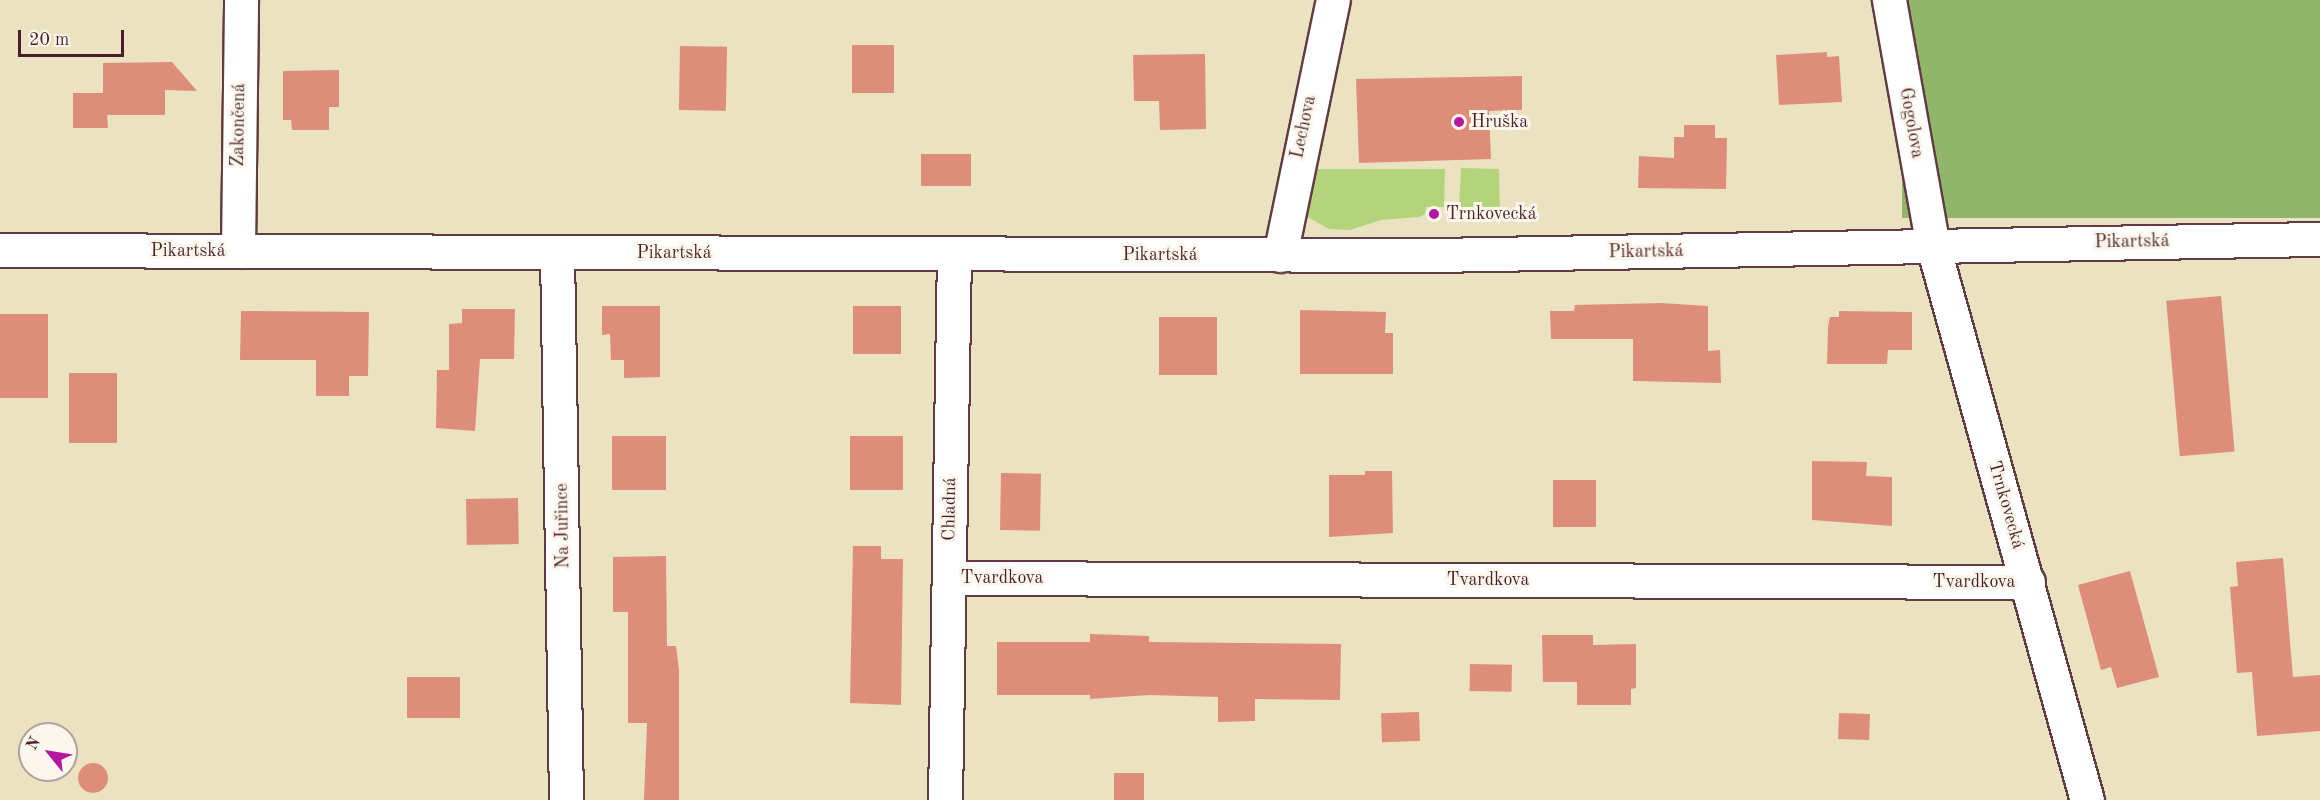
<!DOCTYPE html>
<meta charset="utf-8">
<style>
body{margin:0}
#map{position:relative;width:2320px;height:800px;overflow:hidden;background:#ebe2c1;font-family:"Old Standard TT",serif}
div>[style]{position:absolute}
.green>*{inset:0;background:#b4d47b}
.forest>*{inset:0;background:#8fb66b;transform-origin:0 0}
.building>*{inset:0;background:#de8e78;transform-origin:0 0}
.round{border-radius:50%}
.roads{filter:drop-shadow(2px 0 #623c42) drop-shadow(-2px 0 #623c42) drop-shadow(0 2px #623c42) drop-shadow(0 -2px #623c42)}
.minor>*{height:33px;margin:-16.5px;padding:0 16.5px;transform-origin:16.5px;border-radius:16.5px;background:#fff}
.dots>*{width:16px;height:16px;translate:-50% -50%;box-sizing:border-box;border:3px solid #fbf7ec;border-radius:50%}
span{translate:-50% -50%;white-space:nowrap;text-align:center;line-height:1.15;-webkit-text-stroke:6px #fbf7ec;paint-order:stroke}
.poi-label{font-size:18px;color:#4a1f2b}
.left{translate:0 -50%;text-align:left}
.street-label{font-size:18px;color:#4a1f2b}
.north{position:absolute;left:18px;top:722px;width:60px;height:60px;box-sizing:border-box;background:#fbf7ec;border:2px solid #b4a19f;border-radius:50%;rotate:300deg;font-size:16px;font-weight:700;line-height:24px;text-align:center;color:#4a1f2b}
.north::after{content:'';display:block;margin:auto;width:21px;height:27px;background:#b5179e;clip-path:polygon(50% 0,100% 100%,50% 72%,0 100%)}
.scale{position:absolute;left:18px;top:30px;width:106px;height:27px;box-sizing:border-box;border:3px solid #4a1f2b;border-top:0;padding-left:8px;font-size:18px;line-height:21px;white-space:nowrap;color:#4a1f2b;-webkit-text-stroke:4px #fbf7ec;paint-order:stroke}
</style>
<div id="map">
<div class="green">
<div style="clip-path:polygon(1461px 168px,1499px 169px,1500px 214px,1471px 212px,1459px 207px)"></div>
<div style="clip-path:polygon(1311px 169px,1445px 169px,1444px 207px,1426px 207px,1425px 214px,1419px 217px,1381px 220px,1350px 230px,1329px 229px,1306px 216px)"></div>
</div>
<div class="forest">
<div style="left:1902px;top:0;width:418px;height:218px"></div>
</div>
<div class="building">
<div style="left:852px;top:45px;width:42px;height:48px"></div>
<div style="left:680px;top:46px;width:47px;height:64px;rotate:1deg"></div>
<div style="clip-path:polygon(1827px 52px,1827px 57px,1839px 56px,1842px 102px,1779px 105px,1776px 55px)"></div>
<div style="clip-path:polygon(1205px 54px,1206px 129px,1160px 130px,1159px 101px,1134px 101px,1133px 55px)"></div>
<div style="clip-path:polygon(172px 62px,197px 91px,165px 90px,165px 115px,107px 115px,108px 128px,73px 128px,73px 93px,103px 93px,103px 63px)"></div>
<div style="clip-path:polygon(339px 70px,339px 107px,329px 107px,329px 130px,292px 130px,291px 120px,283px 120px,283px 71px)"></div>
<div style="clip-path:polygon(1522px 76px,1522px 110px,1489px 111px,1491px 159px,1359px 163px,1356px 79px)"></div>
<div style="clip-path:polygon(1684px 125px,1715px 125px,1715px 138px,1727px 138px,1726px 189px,1638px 188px,1639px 156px,1674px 158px,1674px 137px,1684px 137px)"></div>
<div style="left:921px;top:154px;width:50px;height:32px"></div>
<div style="left:2221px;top:296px;width:156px;height:55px;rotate:85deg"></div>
<div style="clip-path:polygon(1661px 303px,1708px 306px,1708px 351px,1720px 350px,1721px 383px,1633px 381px,1633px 339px,1551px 339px,1550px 311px,1574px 311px,1575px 305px)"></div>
<div style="clip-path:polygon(602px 306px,660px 306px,660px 377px,624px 378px,624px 360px,611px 360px,610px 334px,602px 335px)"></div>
<div style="left:853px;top:306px;width:48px;height:48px"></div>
<div style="clip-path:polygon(462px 309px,515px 309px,514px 359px,480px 359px,475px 431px,436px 428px,437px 370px,449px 370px,449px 324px,462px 323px)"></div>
<div style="clip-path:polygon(1300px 310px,1386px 312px,1385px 333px,1393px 333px,1393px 374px,1300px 374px)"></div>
<div style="clip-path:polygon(241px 311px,369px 312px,368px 376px,349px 376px,349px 396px,316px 396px,316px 360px,240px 360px)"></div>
<div style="clip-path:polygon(1839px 311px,1912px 312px,1912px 350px,1888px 350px,1887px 364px,1827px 364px,1828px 327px,1830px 317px,1839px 317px)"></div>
<div style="left:0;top:314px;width:48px;height:84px"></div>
<div style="left:1159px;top:317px;width:58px;height:58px"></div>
<div style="left:69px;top:373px;width:48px;height:70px"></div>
<div style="left:612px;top:436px;width:54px;height:54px"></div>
<div style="left:850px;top:436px;width:53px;height:54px"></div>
<div style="clip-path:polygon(1812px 461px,1867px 462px,1866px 476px,1892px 477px,1892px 526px,1812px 520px)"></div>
<div style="clip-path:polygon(1365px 471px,1392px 471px,1393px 533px,1329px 537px,1329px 475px,1365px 475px)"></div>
<div style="left:1001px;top:473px;width:40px;height:57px;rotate:1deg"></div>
<div style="left:1596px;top:480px;width:47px;height:43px;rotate:90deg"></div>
<div style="left:518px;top:498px;width:46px;height:52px;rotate:89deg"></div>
<div style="clip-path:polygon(853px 546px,881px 546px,881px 559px,903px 559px,901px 705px,850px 703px)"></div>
<div style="clip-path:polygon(666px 556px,667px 646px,676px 646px,679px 670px,679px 800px,644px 800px,647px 723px,628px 723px,628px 612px,613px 612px,613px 557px)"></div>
<div style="clip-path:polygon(2283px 558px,2293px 677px,2320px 675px,2320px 731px,2257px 736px,2252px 672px,2237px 673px,2230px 587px,2238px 586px,2236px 562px)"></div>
<div style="clip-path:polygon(2130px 571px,2159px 677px,2117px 688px,2111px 667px,2101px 670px,2078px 585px)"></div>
<div style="clip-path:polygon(1090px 634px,1149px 636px,1149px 642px,1341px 644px,1340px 700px,1255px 699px,1255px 721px,1218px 722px,1218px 697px,1149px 695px,1090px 699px,1090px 695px,997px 695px,997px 642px,1090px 642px)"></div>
<div style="clip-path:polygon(1542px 635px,1593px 635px,1593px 645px,1636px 644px,1636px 688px,1631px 689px,1631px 705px,1577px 705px,1577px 682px,1543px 682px)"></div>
<div style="left:1470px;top:664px;width:42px;height:27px;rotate:1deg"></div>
<div style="left:407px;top:677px;width:53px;height:41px"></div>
<div style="left:1419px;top:712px;width:29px;height:38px;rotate:88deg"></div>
<div style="left:1839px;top:713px;width:31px;height:26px;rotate:2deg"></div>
<div class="round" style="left:78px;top:763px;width:30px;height:30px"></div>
<div style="left:1114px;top:773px;width:30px;height:27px"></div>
</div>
<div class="roads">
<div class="minor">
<div style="left:1889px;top:0;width:250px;rotate:79.9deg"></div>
<div style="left:1933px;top:246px;width:575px;rotate:74.47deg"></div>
<div style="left:0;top:250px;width:1435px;rotate:0.2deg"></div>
<div style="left:1435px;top:255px;width:885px;rotate:-1.04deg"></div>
<div style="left:238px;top:251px;width:251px;rotate:-89.3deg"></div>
<div style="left:557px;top:252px;width:548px;rotate:89.06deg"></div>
<div style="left:1280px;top:255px;width:260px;rotate:-78.3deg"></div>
<div style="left:949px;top:578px;width:1079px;rotate:0.21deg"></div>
<div style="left:945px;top:800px;width:546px;rotate:-89.06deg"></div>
</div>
</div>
<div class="dots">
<div style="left:1459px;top:122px;background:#b5179e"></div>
<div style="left:1434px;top:214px;background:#b5179e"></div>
</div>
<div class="poi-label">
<span class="left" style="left:1471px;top:122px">Hruška</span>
<span class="left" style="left:1446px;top:214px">Trnkovecká</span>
</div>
<div class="street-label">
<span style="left:1911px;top:123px;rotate:80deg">Gogolova</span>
<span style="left:239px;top:125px;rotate:-89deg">Zakončená</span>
<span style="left:1304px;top:127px;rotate:-78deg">Lechova</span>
<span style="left:2132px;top:242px;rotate:-1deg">Pikartská</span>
<span style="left:188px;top:251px">Pikartská</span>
<span style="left:1646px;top:252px;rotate:-1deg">Pikartská</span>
<span style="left:674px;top:253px">Pikartská</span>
<span style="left:1160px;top:255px">Pikartská</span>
<span style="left:2006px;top:505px;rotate:74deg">Trnkovecká</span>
<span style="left:950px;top:509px;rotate:-89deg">Chladná</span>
<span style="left:563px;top:526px;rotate:-91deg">Na Juřince</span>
<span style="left:1002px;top:578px">Tvardkova</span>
<span style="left:1488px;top:580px">Tvardkova</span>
<span style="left:1974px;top:582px">Tvardkova</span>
</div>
<div class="north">N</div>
<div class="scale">20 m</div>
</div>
